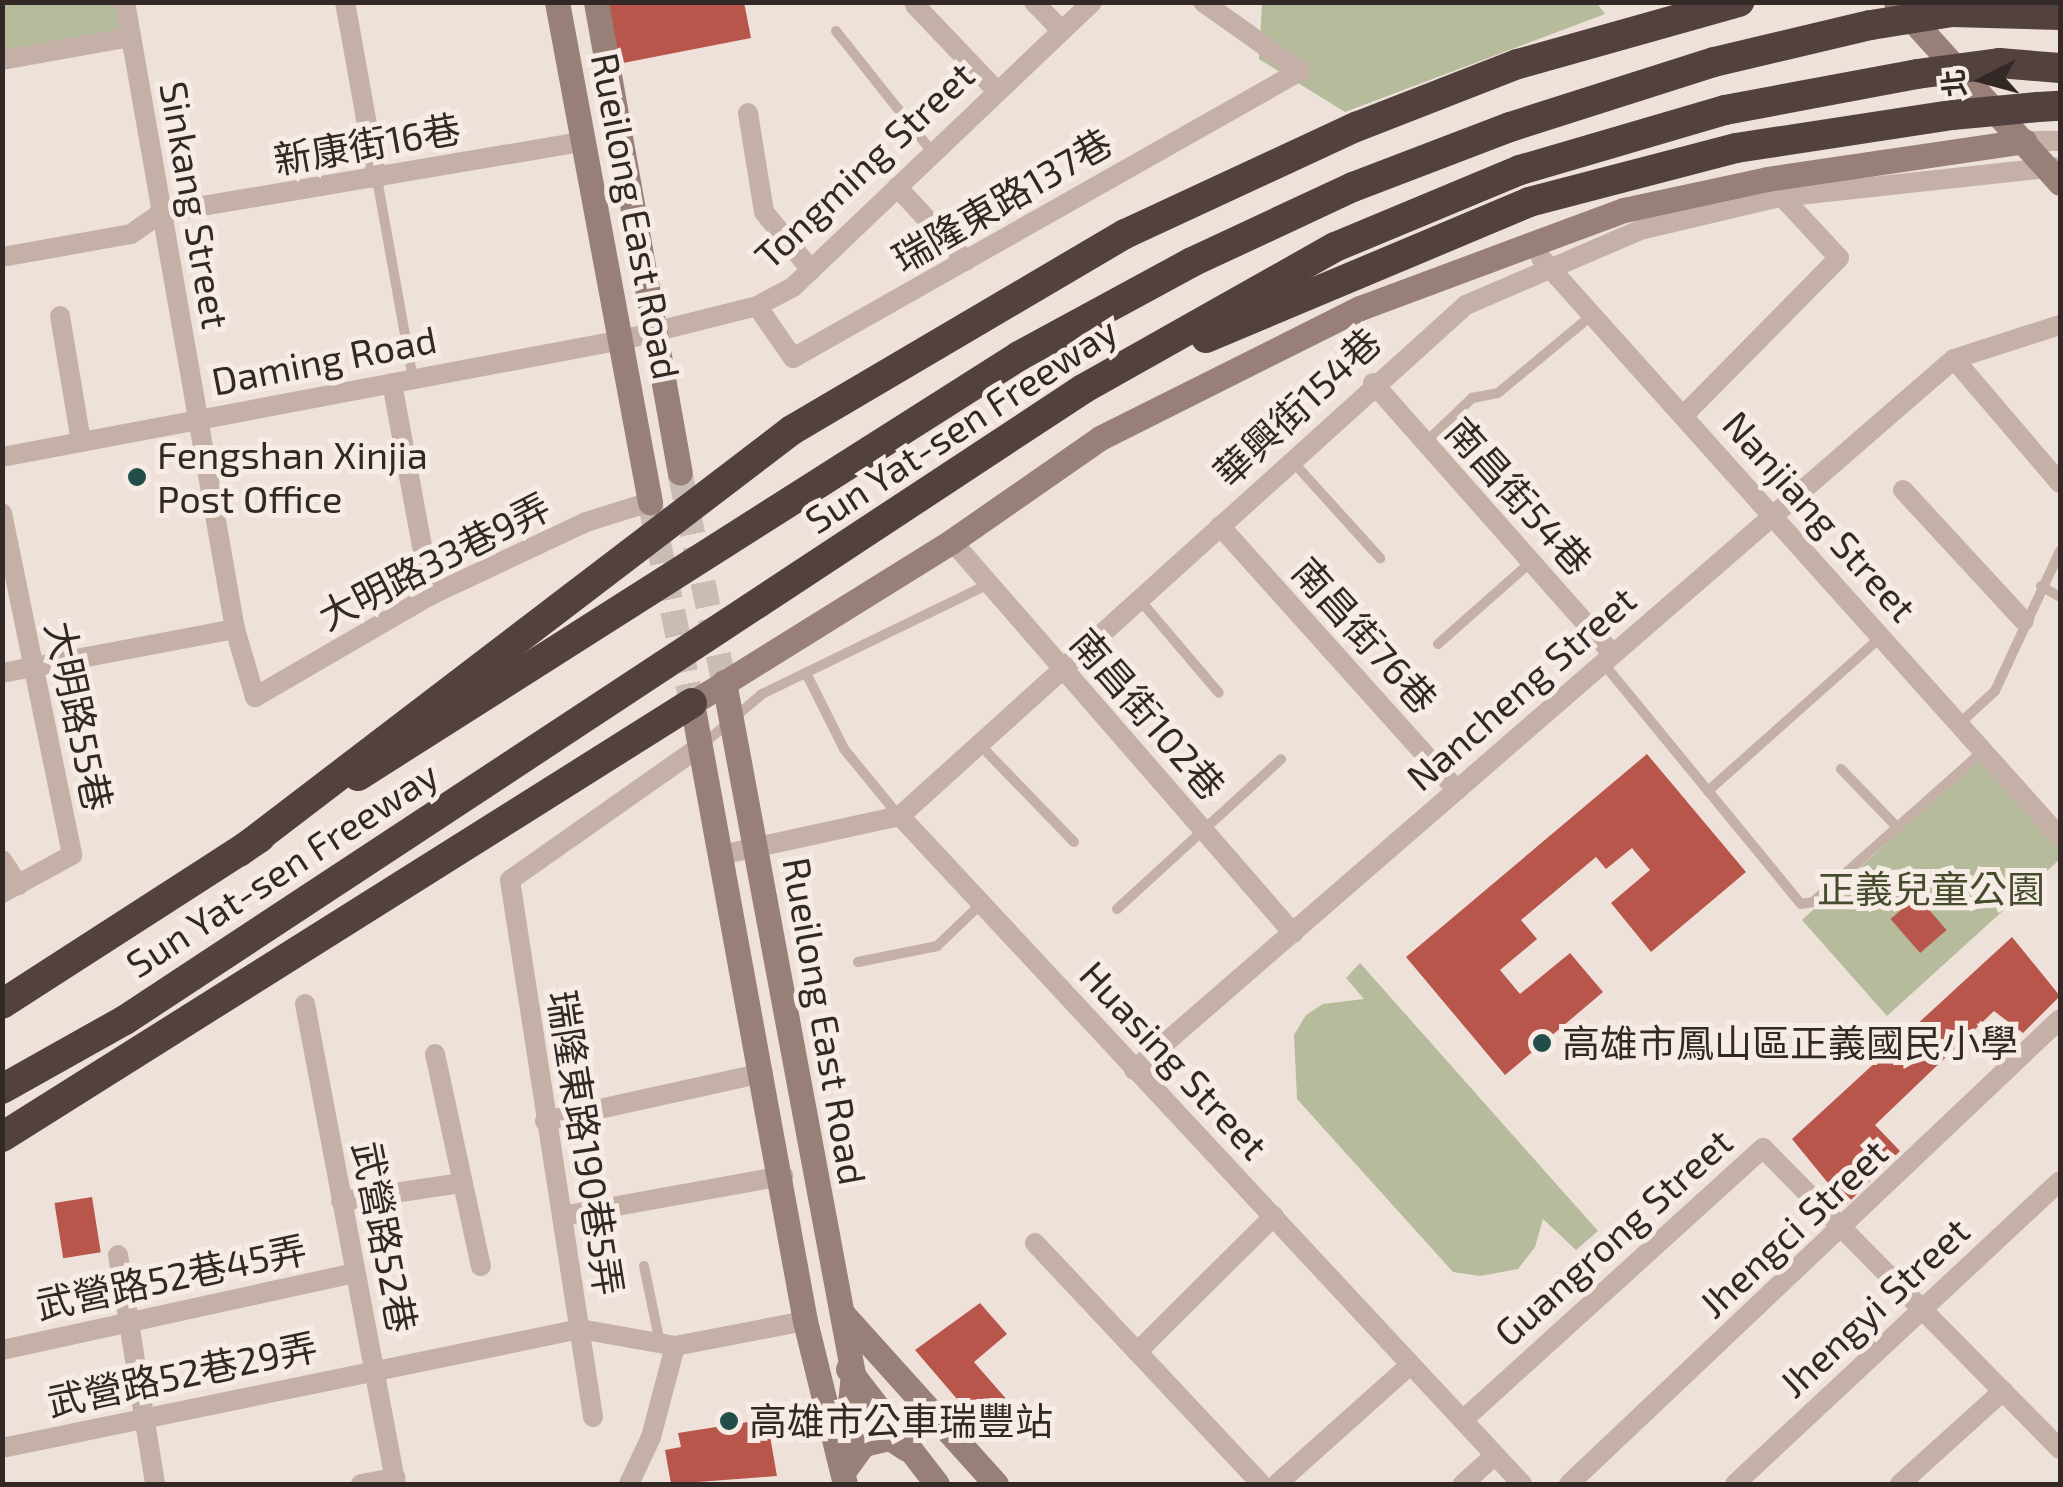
<!DOCTYPE html>
<meta charset="utf-8">
<style>
body{margin:0}
#map{position:relative;width:2063px;height:1487px;overflow:hidden;background:#eee1d9;font-family:"Exo 2","Noto Sans TC",sans-serif}
div>[style]{position:absolute}
.green>*{inset:0;background:#b5bb9b}
.building>*{inset:0;background:#b9564c;transform-origin:0 0}
.secondary-tunnel>*{height:25px;margin-top:-12.5px;transform-origin:0;background:repeating-linear-gradient(90deg,#c8bcb5 0 25px,transparent 0 37px)}
.lane>*{height:10px;margin:-5px;padding:0 5px;transform-origin:5px;border-radius:5px;background:#c4b0a7}
.street>*{height:20px;margin:-10px;padding:0 10px;transform-origin:10px;border-radius:10px;background:#c4b0a7}
.secondary>*{height:25px;margin:-12.5px;padding:0 12.5px;transform-origin:12.5px;border-radius:12.5px;background:#987f78}
.highway>*{height:30px;margin:-15px;padding:0 15px;transform-origin:15px;border-radius:15px;background:#52413e}
.highway-bridge>*{height:30px;margin:-15px;padding:0 15px;transform-origin:15px;border-radius:15px;background:#52413e}
.dots>*{width:28px;height:28px;translate:-50% -50%;box-sizing:border-box;border:5px solid #f6ebe5;border-radius:50%}
span{translate:-50% -50%;white-space:nowrap;text-align:center;line-height:1.15;-webkit-text-stroke:10px #f6ebe5;paint-order:stroke}
.street-label{font-size:38px;color:#322826}
.poi-label{font-size:38px;color:#322826}
.left{translate:0 -50%;text-align:left}
.park-label{font-size:38px;color:#464d2d}
.frame{position:absolute;inset:0;border:5px solid #322826;pointer-events:none}
.north{position:absolute;left:1933px;top:30px;width:100px;height:100px;-webkit-text-stroke:8px #f6ebe5;paint-order:stroke;rotate:264deg;font-size:28px;font-weight:700;line-height:40px;text-align:center;color:#322826}
.north::after{content:'';display:block;margin:auto;width:35px;height:45px;background:#322826;clip-path:polygon(50% 0,100% 100%,50% 72%,0 100%)}
</style>
<div id="map">
<div class="green">
<div style="clip-path:polygon(1596px 2px,1605px 14px,1345px 112px,1259px 59px,1262px 3px)"></div>
<div style="clip-path:polygon(3px 3px,119px 3px,125px 31px,3px 53px)"></div>
<div style="clip-path:polygon(1980px 759px,2060px 850px,2060px 859px,1887px 1016px,1802px 920px)"></div>
<div style="clip-path:polygon(1360px 963px,1598px 1231px,1576px 1250px,1543px 1219px,1535px 1247px,1518px 1269px,1480px 1276px,1453px 1272px,1297px 1099px,1294px 1035px,1306px 1015px,1323px 1004px,1364px 999px,1346px 978px)"></div>
</div>
<div class="building">
<div style="clip-path:polygon(607px 2px,744px 2px,751px 38px,618px 64px)"></div>
<div style="clip-path:polygon(1647px 754px,1746px 872px,1651px 952px,1611px 903px,1650px 870px,1632px 848px,1606px 869px,1596px 857px,1521px 920px,1537px 939px,1500px 970px,1520px 994px,1570px 953px,1603px 992px,1505px 1075px,1406px 957px)"></div>
<div style="left:1917px;top:896px;width:45px;height:35px;rotate:49deg"></div>
<div style="clip-path:polygon(2012px 937px,2060px 996px,2023px 1033px,1994px 1011px,1875px 1125px,1900px 1151px,1846px 1205px,1792px 1139px)"></div>
<div style="left:92px;top:1197px;width:56px;height:38px;rotate:81deg"></div>
<div style="clip-path:polygon(980px 1303px,1007px 1334px,974px 1362px,1021px 1416px,993px 1441px,915px 1350px)"></div>
<div style="clip-path:polygon(767px 1419px,777px 1476px,671px 1484px,665px 1450px,681px 1447px,678px 1433px)"></div>
</div>
<div class="secondary-tunnel">
<div style="left:680px;top:473px;width:214px;rotate:78.1deg"></div>
<div style="left:650px;top:502px;width:205px;rotate:78.2deg"></div>
</div>
<div class="lane">
<div style="left:836px;top:31px;width:156px;rotate:51.5deg"></div>
<div style="left:377px;top:179px;width:203px;rotate:79.8deg"></div>
<div style="left:1426px;top:442px;width:64px;rotate:-43.7deg"></div>
<div style="left:1472px;top:398px;width:26px;rotate:-11deg"></div>
<div style="left:1498px;top:393px;width:122px;rotate:-39.7deg"></div>
<div style="left:1293px;top:462px;width:130px;rotate:47.8deg"></div>
<div style="left:2041px;top:586px;width:22px;rotate:30deg"></div>
<div style="left:1139px;top:599px;width:123px;rotate:49.6deg"></div>
<div style="left:1438px;top:644px;width:124px;rotate:-41.4deg"></div>
<div style="left:1603px;top:663px;width:312px;rotate:50.6deg"></div>
<div style="left:1801px;top:904px;width:12px;rotate:-9deg"></div>
<div style="left:1813px;top:902px;width:227px;rotate:-41.6deg"></div>
<div style="left:806px;top:673px;width:85px;rotate:63.4deg"></div>
<div style="left:844px;top:749px;width:87px;rotate:50.6deg"></div>
<div style="left:1959px;top:724px;width:49px;rotate:-42.5deg"></div>
<div style="left:1995px;top:691px;width:154px;rotate:-65.1deg"></div>
<div style="left:980px;top:745px;width:135px;rotate:45.9deg"></div>
<div style="left:701px;top:746px;width:80px;rotate:-40.4deg"></div>
<div style="left:762px;top:694px;width:252px;rotate:-25.9deg"></div>
<div style="left:1841px;top:769px;width:81px;rotate:46deg"></div>
<div style="left:1708px;top:791px;width:232px;rotate:-41.7deg"></div>
<div style="left:1117px;top:909px;width:222px;rotate:-42.4deg"></div>
<div style="left:858px;top:962px;width:81px;rotate:-11.4deg"></div>
<div style="left:937px;top:946px;width:61px;rotate:-43.7deg"></div>
<div style="left:644px;top:1266px;width:79px;rotate:78.3deg"></div>
</div>
<div class="street">
<div style="left:125px;top:2px;width:637px;rotate:80.05deg"></div>
<div style="left:235px;top:629px;width:71px;rotate:73.6deg"></div>
<div style="left:255px;top:697px;width:203px;rotate:-30.1deg"></div>
<div style="left:431px;top:595px;width:171px;rotate:-25.2deg"></div>
<div style="left:586px;top:522px;width:67px;rotate:-17.4deg"></div>
<div style="left:345px;top:2px;width:180px;rotate:79.8deg"></div>
<div style="left:1034px;top:2px;width:39px;rotate:46deg"></div>
<div style="left:915px;top:5px;width:119px;rotate:46.4deg"></div>
<div style="left:2px;top:60px;width:131px;rotate:-10.1deg"></div>
<div style="left:748px;top:113px;width:100px;rotate:80.8deg"></div>
<div style="left:764px;top:212px;width:75px;rotate:51deg"></div>
<div style="left:2024px;top:141px;width:36px"></div>
<div style="left:897px;top:187px;width:101px;rotate:47deg"></div>
<div style="left:2px;top:257px;width:131px;rotate:-10.1deg"></div>
<div style="left:131px;top:234px;width:37px;rotate:-35deg"></div>
<div style="left:161px;top:213px;width:428px;rotate:-9.6deg"></div>
<div style="left:1541px;top:258px;width:778px;rotate:48.13deg"></div>
<div style="left:757px;top:306px;width:63px;rotate:55.3deg"></div>
<div style="left:793px;top:358px;width:583px;rotate:-29.51deg"></div>
<div style="left:1300px;top:71px;width:119px;rotate:-144.6deg"></div>
<div style="left:60px;top:316px;width:128px;rotate:80.5deg"></div>
<div style="left:1954px;top:359px;width:163px;rotate:49.5deg"></div>
<div style="left:392px;top:383px;width:216px;rotate:79.6deg"></div>
<div style="left:1373px;top:383px;width:362px;rotate:48.5deg"></div>
<div style="left:1683px;top:416px;width:222px;rotate:-45.4deg"></div>
<div style="left:1839px;top:258px;width:96px;rotate:-132.9deg"></div>
<div style="left:2px;top:457px;width:631px;rotate:-10.69deg"></div>
<div style="left:622px;top:340px;width:139px;rotate:-14.1deg"></div>
<div style="left:757px;top:306px;width:41px;rotate:-27.8deg"></div>
<div style="left:793px;top:287px;width:413px;rotate:-43.6deg"></div>
<div style="left:1903px;top:490px;width:178px;rotate:47.3deg"></div>
<div style="left:2px;top:513px;width:349px;rotate:78.4deg"></div>
<div style="left:72px;top:855px;width:80px;rotate:151.5deg"></div>
<div style="left:1220px;top:526px;width:355px;rotate:48.1deg"></div>
<div style="left:952px;top:541px;width:520px;rotate:48.98deg"></div>
<div style="left:2px;top:673px;width:237px;rotate:-10.7deg"></div>
<div style="left:900px;top:816px;width:763px;rotate:-42.08deg"></div>
<div style="left:1466px;top:305px;width:189px;rotate:-23.3deg"></div>
<div style="left:1640px;top:230px;width:144px;rotate:-13.3deg"></div>
<div style="left:1780px;top:197px;width:276px;rotate:-6.2deg"></div>
<div style="left:721px;top:855px;width:183px;rotate:-12.3deg"></div>
<div style="left:900px;top:816px;width:913px;rotate:47.04deg"></div>
<div style="left:2px;top:860px;width:30px;rotate:57deg"></div>
<div style="left:305px;top:1004px;width:489px;rotate:79.3deg"></div>
<div style="left:435px;top:1054px;width:217px;rotate:77.8deg"></div>
<div style="left:1134px;top:1070px;width:1085px;rotate:-40.93deg"></div>
<div style="left:1954px;top:359px;width:111px;rotate:-17.8deg"></div>
<div style="left:545px;top:1121px;width:223px;rotate:-12.4deg"></div>
<div style="left:341px;top:1201px;width:122px;rotate:-8.5deg"></div>
<div style="left:562px;top:1216px;width:225px;rotate:-10.3deg"></div>
<div style="left:1035px;top:1243px;width:330px;rotate:46.8deg"></div>
<div style="left:118px;top:1255px;width:232px;rotate:80.8deg"></div>
<div style="left:2px;top:1350px;width:361px;rotate:-12.3deg"></div>
<div style="left:1137px;top:1352px;width:193px;rotate:-44.8deg"></div>
<div style="left:593px;top:1417px;width:543px;rotate:-98.79deg"></div>
<div style="left:510px;top:880px;width:233px;rotate:-35.1deg"></div>
<div style="left:1463px;top:1420px;width:405px;rotate:-42.2deg"></div>
<div style="left:1763px;top:1148px;width:423px;rotate:45.4deg"></div>
<div style="left:2px;top:1448px;width:590px;rotate:-11.63deg"></div>
<div style="left:580px;top:1329px;width:97px;rotate:10.1deg"></div>
<div style="left:675px;top:1346px;width:132px;rotate:-10.9deg"></div>
<div style="left:361px;top:1484px;width:35px;rotate:-10deg"></div>
<div style="left:629px;top:1484px;width:52px;rotate:-64.9deg"></div>
<div style="left:651px;top:1437px;width:94px;rotate:-75.2deg"></div>
<div style="left:1277px;top:1484px;width:178px;rotate:-41.8deg"></div>
<div style="left:1463px;top:1484px;width:42px;rotate:-42.1deg"></div>
<div style="left:1569px;top:1484px;width:676px;rotate:-43.44deg"></div>
<div style="left:1735px;top:1484px;width:444px;rotate:-43deg"></div>
<div style="left:1900px;top:1484px;width:139px;rotate:-42.1deg"></div>
</div>
<div class="secondary">
<div style="left:557px;top:2px;width:509px;rotate:79.46deg"></div>
<div style="left:596px;top:2px;width:478px;rotate:79.9deg"></div>
<div style="left:1896px;top:2px;width:244px;rotate:47.8deg"></div>
<div style="left:724px;top:682px;width:704px;rotate:79.44deg"></div>
<div style="left:853px;top:1374px;width:78px;rotate:95.9deg"></div>
<div style="left:842px;top:1313px;width:230px;rotate:48deg"></div>
<div style="left:848px;top:1369px;width:145px;rotate:52.3deg"></div>
<div style="left:843px;top:1472px;width:34px;rotate:-54deg"></div>
<div style="left:863px;top:1444px;width:28px;rotate:-13deg"></div>
<div style="left:890px;top:1438px;width:20px;rotate:33deg"></div>
<div style="left:845px;top:1484px;width:168px;rotate:-103.8deg"></div>
<div style="left:805px;top:1321px;width:628px;rotate:-100.36deg"></div>
<div style="left:692px;top:703px;width:306px;rotate:-31.9deg"></div>
<div style="left:952px;top:541px;width:180px;rotate:-34.8deg"></div>
<div style="left:1100px;top:438px;width:291px;rotate:-26.6deg"></div>
<div style="left:1360px;top:308px;width:282px;rotate:-20.4deg"></div>
<div style="left:1624px;top:210px;width:146px;rotate:-12.2deg"></div>
<div style="left:1767px;top:179px;width:260px;rotate:-8.4deg"></div>
</div>
<div class="highway">
<div style="left:1952px;top:12px;width:108px;rotate:1.6deg"></div>
<div style="left:1999px;top:63px;width:61px;rotate:4.7deg"></div>
<div style="left:2038px;top:107px;width:22px;rotate:-3deg"></div>
<div style="left:1125px;top:234px;width:255px;rotate:-24.9deg"></div>
<div style="left:1356px;top:127px;width:174px;rotate:-21.3deg"></div>
<div style="left:1518px;top:64px;width:230px;rotate:-15.7deg"></div>
<div style="left:1206px;top:338px;width:350px;rotate:-22.8deg"></div>
<div style="left:1529px;top:202px;width:214px;rotate:-14.6deg"></div>
<div style="left:1736px;top:148px;width:219px;rotate:-8.7deg"></div>
<div style="left:358px;top:776px;width:783px;rotate:-32.43deg"></div>
<div style="left:1019px;top:356px;width:197px;rotate:-28.5deg"></div>
<div style="left:1192px;top:262px;width:178px;rotate:-25deg"></div>
<div style="left:1353px;top:187px;width:168px;rotate:-20.9deg"></div>
<div style="left:1510px;top:127px;width:214px;rotate:-17.7deg"></div>
<div style="left:1714px;top:62px;width:161px;rotate:-13.3deg"></div>
<div style="left:2px;top:1004px;width:307px;rotate:-32.8deg"></div>
<div style="left:2px;top:1089px;width:141px;rotate:-29.3deg"></div>
<div style="left:125px;top:1020px;width:1147px;rotate:-33.37deg"></div>
<div style="left:1083px;top:389px;width:289px;rotate:-29.4deg"></div>
<div style="left:1335px;top:247px;width:200px;rotate:-22.6deg"></div>
<div style="left:1520px;top:170px;width:214px;rotate:-16.3deg"></div>
<div style="left:1725px;top:110px;width:195px;rotate:-10.6deg"></div>
<div style="left:2px;top:1137px;width:815px;rotate:-32.17deg"></div>
</div>
<div class="highway-bridge">
<div style="left:1871px;top:25px;width:82px;rotate:-9.1deg"></div>
<div style="left:1917px;top:74px;width:83px;rotate:-7.6deg"></div>
<div style="left:1952px;top:115px;width:86px;rotate:-5.3deg"></div>
<div style="left:239px;top:852px;width:696px;rotate:-37.35deg"></div>
<div style="left:792px;top:430px;width:386px;rotate:-30.5deg"></div>
</div>
<div class="dots">
<div style="left:137px;top:477px;background:#214e4a"></div>
<div style="left:1542px;top:1043px;background:#214e4a"></div>
<div style="left:729px;top:1421px;background:#214e4a"></div>
</div>
<div class="street-label">
<span style="left:367px;top:144px;rotate:-10deg">新康街16巷</span>
<span style="left:864px;top:165px;rotate:-43deg">Tongming Street</span>
<span style="left:1002px;top:200px;rotate:-30deg">瑞隆東路137巷</span>
<span style="left:195px;top:205px;rotate:80deg">Sinkang Street</span>
<span style="left:636px;top:216px;rotate:79deg">Rueilong East Road</span>
<span style="left:324px;top:360px;rotate:-11deg">Daming Road</span>
<span style="left:1297px;top:407px;rotate:-43deg">華興街154巷</span>
<span style="left:961px;top:425px;rotate:-33deg">Sun Yat-sen Freeway</span>
<span style="left:1519px;top:496px;rotate:48deg">南昌街54巷</span>
<span style="left:1820px;top:516px;rotate:48deg">Nanjiang Street</span>
<span style="left:434px;top:561px;rotate:-27deg">大明路33巷9弄</span>
<span style="left:1365px;top:635px;rotate:48deg">南昌街76巷</span>
<span style="left:1521px;top:688px;rotate:-41deg">Nancheng Street</span>
<span style="left:1148px;top:714px;rotate:49deg">南昌街102巷</span>
<span style="left:79px;top:716px;rotate:78deg">大明路55巷</span>
<span style="left:282px;top:869px;rotate:-33deg">Sun Yat-sen Freeway</span>
<span style="left:825px;top:1021px;rotate:80deg">Rueilong East Road</span>
<span style="left:1174px;top:1060px;rotate:47deg">Huasing Street</span>
<span style="left:586px;top:1143px;rotate:81deg">瑞隆東路190巷5弄</span>
<span style="left:1793px;top:1228px;rotate:-43deg">Jhengci Street</span>
<span style="left:385px;top:1237px;rotate:79deg">武營路52巷</span>
<span style="left:1613px;top:1237px;rotate:-42deg">Guangrong Street</span>
<span style="left:171px;top:1277px;rotate:-12deg">武營路52巷45弄</span>
<span style="left:1874px;top:1307px;rotate:-43deg">Jhengyi Street</span>
<span style="left:182px;top:1374px;rotate:-12deg">武營路52巷29弄</span>
</div>
<div class="poi-label">
<span class="left" style="left:157px;top:477px">Fengshan Xinjia<br>Post Office</span>
<span class="left" style="left:1562px;top:1043px">高雄市鳳山區正義國民小學</span>
<span class="left" style="left:749px;top:1421px">高雄市公車瑞豐站</span>
</div>
<div class="park-label">
<span style="left:1931px;top:889px">正義兒童公園</span>
</div>
<div class="frame"></div>
<div class="north">北</div>
</div>
